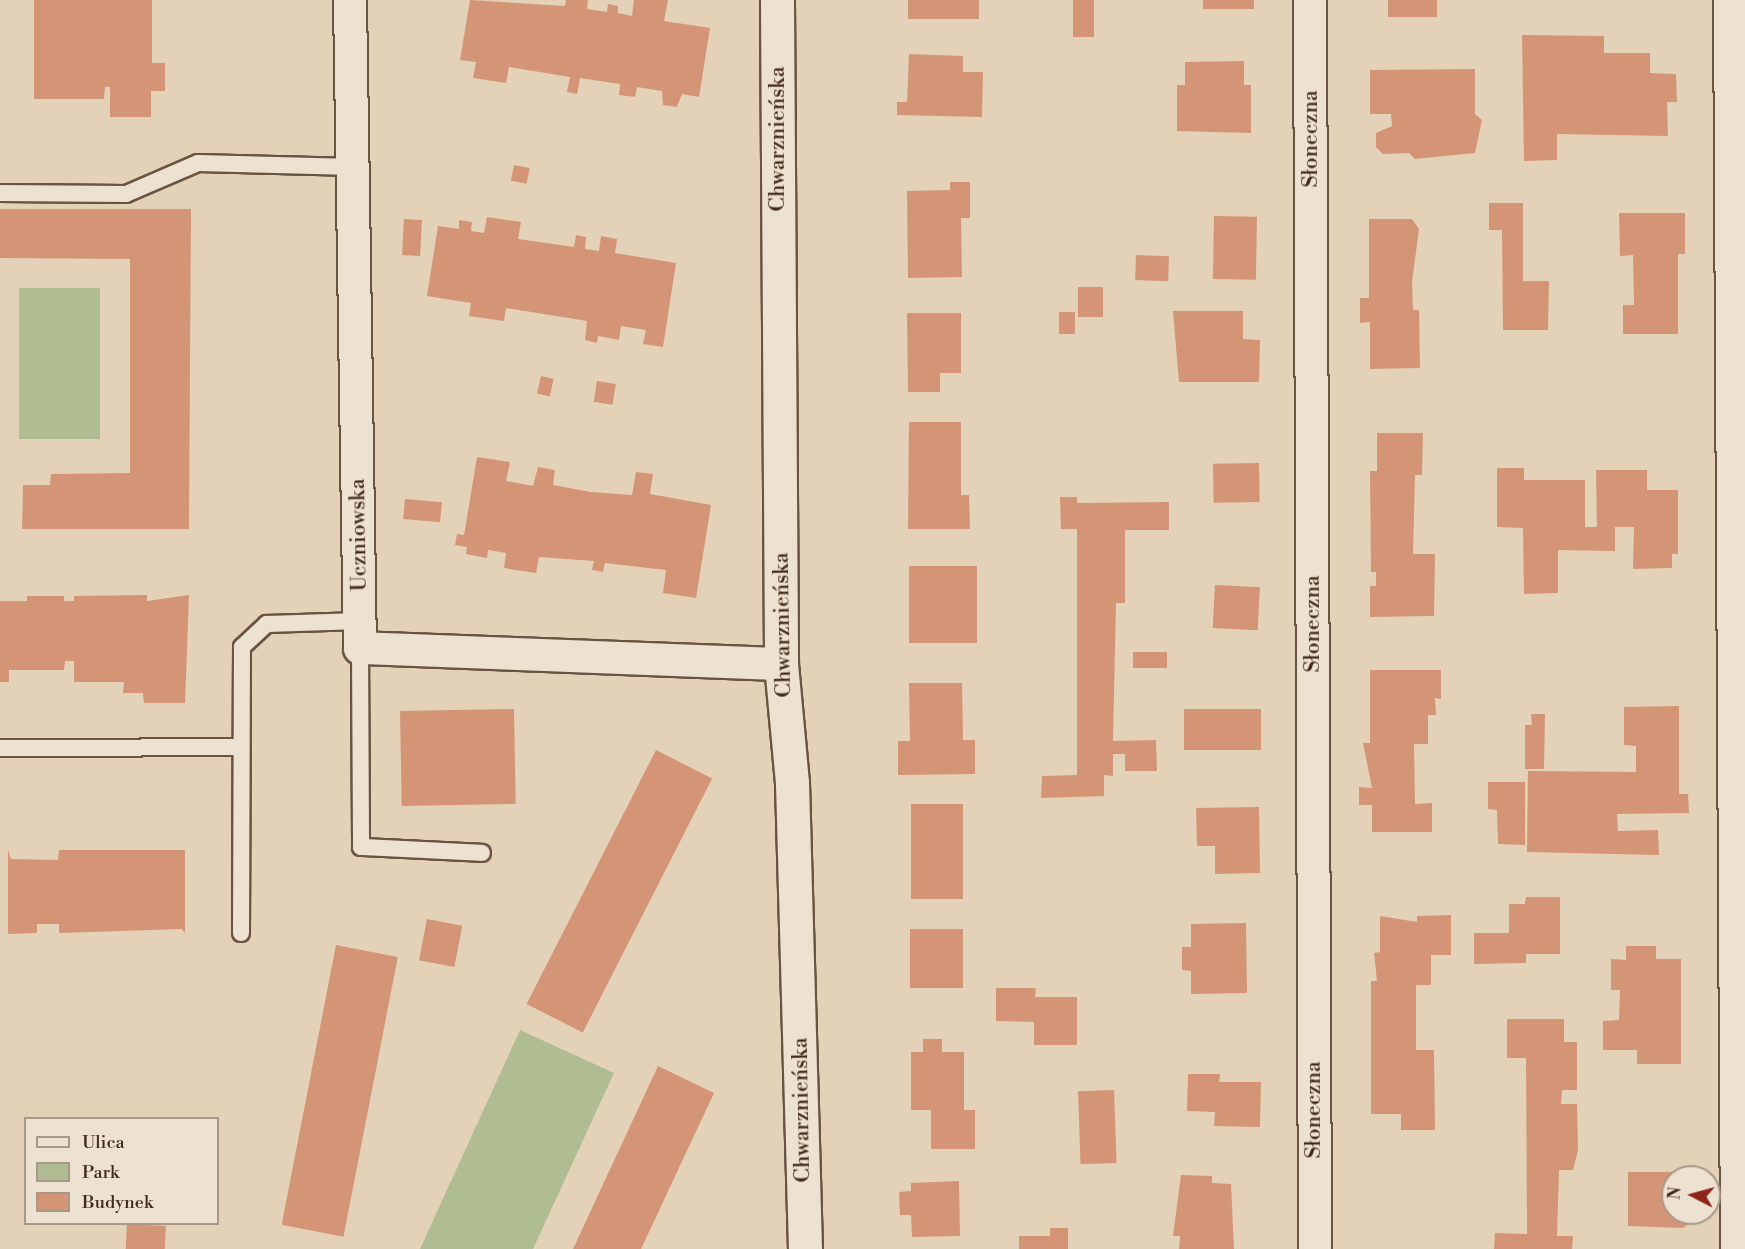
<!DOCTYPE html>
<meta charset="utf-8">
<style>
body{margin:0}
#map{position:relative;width:1745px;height:1249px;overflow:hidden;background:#e4d2b8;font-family:"Libre Bodoni",serif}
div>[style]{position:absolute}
.green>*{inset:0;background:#b0bd92;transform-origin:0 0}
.building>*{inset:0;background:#d49476;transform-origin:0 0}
.roads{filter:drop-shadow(2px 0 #6b5342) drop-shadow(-2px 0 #6b5342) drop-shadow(0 2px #6b5342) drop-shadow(0 -2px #6b5342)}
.service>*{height:16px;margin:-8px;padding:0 8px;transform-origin:8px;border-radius:8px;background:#ede2d1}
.minor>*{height:32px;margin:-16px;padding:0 16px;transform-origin:16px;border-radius:16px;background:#ede2d1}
.secondary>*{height:33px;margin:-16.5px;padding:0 16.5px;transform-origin:16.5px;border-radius:16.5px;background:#ede2d1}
span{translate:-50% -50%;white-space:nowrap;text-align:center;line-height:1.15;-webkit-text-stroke:5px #ede2d1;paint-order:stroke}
.street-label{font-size:21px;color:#43291a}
.legend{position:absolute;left:24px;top:1117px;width:195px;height:108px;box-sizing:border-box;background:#ede2d1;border:2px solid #a99888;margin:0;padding:8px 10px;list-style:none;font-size:18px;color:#43291a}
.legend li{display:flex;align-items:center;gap:12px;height:30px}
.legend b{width:30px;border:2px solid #a99888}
.north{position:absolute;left:1661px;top:1165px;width:60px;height:60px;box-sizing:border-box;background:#ede2d1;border:2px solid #a99888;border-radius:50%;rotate:276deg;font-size:16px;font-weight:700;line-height:24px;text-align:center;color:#43291a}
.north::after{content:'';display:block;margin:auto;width:21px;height:27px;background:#8f2418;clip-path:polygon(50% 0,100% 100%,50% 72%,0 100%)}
</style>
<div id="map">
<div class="green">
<div style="left:19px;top:288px;width:81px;height:151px"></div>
<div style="clip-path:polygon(520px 1030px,614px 1073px,533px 1249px,420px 1249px)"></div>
</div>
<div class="building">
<div style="clip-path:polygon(34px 0,152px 0,152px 63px,165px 63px,165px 91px,151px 91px,151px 117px,110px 117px,110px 87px,105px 87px,104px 99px,34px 99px)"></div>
<div style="clip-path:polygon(470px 0,565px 6px,566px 0,588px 0,587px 9px,607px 12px,608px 4px,618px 6px,618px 13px,632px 16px,634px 0,668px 0,664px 21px,710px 28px,699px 97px,682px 94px,677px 107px,663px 105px,662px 91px,637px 87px,635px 97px,619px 95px,620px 84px,580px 78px,577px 94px,567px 92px,570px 77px,509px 67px,506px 83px,473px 78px,476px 62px,460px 60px)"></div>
<div style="left:908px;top:0;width:71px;height:19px"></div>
<div style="left:1073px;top:0;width:21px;height:37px"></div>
<div style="left:1203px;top:0;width:51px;height:9px"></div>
<div style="left:1388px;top:0;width:49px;height:17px"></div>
<div style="clip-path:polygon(1522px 35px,1604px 36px,1604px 53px,1650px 53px,1650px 73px,1676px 74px,1677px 102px,1667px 102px,1668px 136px,1557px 134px,1557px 160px,1524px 161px)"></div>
<div style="clip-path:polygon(909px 54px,963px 56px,963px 72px,983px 72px,982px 117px,897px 115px,897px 102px,907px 102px)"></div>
<div style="clip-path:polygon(1244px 61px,1244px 85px,1251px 85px,1251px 133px,1177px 131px,1177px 85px,1185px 85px,1185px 62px)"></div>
<div style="clip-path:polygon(1475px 69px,1475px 114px,1482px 120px,1475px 153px,1415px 159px,1409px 153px,1383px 154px,1376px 147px,1376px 133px,1392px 126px,1391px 114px,1370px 114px,1370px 70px)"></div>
<div style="left:514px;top:165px;width:16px;height:16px;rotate:11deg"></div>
<div style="clip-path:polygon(950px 182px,970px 182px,970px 218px,961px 218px,962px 277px,908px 278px,907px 191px,950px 190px)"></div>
<div style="clip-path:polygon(1489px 203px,1523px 203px,1523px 281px,1549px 281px,1548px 330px,1503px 330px,1502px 230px,1489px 230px)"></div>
<div style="clip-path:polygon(0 209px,191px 209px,189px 529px,22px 529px,23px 485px,50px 485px,51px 474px,130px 473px,130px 259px,0 258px)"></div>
<div style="clip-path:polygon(1619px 213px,1685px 213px,1685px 254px,1678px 254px,1678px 334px,1623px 334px,1623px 305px,1634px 305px,1633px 255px,1620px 256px)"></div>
<div style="left:1214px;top:216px;width:43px;height:63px;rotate:1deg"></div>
<div style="clip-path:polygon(487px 217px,521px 222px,518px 239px,574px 247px,576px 235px,586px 237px,585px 249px,599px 251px,601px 236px,617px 239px,615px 253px,676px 263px,663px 347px,643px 344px,646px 330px,621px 326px,619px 340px,598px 336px,597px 343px,585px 340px,587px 321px,506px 308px,504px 321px,469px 316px,471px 303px,427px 296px,438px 226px,459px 229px,459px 220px,472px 222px,471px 231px,484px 233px)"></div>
<div style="left:404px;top:219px;width:18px;height:36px;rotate:3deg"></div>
<div style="clip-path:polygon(1369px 219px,1412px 219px,1419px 229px,1412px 282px,1413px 310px,1419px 310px,1420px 368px,1370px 369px,1370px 322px,1360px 323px,1360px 298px,1369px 298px)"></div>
<div style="left:1136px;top:255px;width:33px;height:25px;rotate:2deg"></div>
<div style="left:1078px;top:287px;width:25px;height:30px"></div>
<div style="clip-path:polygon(1173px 311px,1243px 311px,1243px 339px,1260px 340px,1259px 382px,1179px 382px)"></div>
<div style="left:1059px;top:312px;width:16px;height:22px"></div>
<div style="clip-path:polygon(907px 313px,961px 313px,961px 373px,940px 373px,940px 392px,908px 392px)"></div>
<div style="left:541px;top:376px;width:13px;height:18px;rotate:13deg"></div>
<div style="left:597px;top:381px;width:19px;height:21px;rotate:9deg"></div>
<div style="clip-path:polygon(909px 422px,961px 422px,961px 495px,969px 495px,970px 529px,908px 529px)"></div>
<div style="clip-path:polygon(1377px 433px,1423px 433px,1422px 475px,1415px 475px,1413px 554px,1435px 554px,1434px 616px,1370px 617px,1370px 586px,1376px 586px,1376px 572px,1371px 572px,1370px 471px,1377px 471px)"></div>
<div style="clip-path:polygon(477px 457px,510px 462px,506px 481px,533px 486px,538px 467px,555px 470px,553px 485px,591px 492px,632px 495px,636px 472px,653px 474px,650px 494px,711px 505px,696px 598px,663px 593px,666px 570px,605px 563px,603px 572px,592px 570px,594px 561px,539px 557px,536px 573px,504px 568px,506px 553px,488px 550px,487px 558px,466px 554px,467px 547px,455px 545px,457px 534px,464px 535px)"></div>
<div style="left:1259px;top:463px;width:39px;height:46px;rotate:89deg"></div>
<div style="clip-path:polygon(1497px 468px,1524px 468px,1524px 480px,1585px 480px,1585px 527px,1597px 527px,1596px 470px,1647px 470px,1647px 490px,1678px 490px,1678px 554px,1672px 554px,1672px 568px,1633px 569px,1634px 527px,1615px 527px,1615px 551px,1558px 550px,1558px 593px,1524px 594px,1523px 528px,1497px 527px)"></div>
<div style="clip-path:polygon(1060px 497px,1077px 497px,1077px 503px,1169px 502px,1169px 530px,1125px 530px,1125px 603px,1116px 603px,1113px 741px,1156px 740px,1157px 771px,1125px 771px,1125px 754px,1113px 754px,1113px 776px,1104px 775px,1104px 796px,1041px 798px,1042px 776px,1077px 775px,1077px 529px,1061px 529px)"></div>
<div style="left:405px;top:499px;width:37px;height:20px;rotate:5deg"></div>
<div style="left:977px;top:566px;width:77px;height:68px;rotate:90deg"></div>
<div style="left:1215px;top:585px;width:45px;height:43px;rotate:3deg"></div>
<div style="clip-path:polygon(147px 595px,147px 601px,189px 595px,185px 703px,144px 703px,143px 693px,123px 693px,124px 682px,74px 682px,74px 661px,65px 661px,64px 670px,9px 670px,9px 682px,0 682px,0 601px,27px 601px,27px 596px,64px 596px,64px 601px,74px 601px,74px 596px)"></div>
<div style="left:1167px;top:652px;width:16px;height:34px;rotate:90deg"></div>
<div style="clip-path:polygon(1370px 670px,1441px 670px,1441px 699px,1435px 698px,1436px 715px,1428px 715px,1428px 744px,1414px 744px,1415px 804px,1432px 803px,1432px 832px,1372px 832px,1372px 805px,1359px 805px,1359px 787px,1372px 788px,1363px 743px,1370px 743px)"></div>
<div style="clip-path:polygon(909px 683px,962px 683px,963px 740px,975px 740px,975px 774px,898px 775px,898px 741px,910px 741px)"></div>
<div style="clip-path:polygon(1679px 706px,1679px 794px,1688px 794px,1689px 813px,1617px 814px,1618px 831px,1658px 830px,1659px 855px,1527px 852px,1528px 771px,1636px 772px,1636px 746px,1624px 745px,1624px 707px)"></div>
<div style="left:514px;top:709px;width:95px;height:114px;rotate:89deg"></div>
<div style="left:1184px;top:709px;width:77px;height:41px"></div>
<div style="clip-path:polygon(1531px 714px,1545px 714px,1544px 769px,1525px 769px,1525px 725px,1532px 725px)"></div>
<div style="left:656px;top:750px;width:63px;height:285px;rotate:27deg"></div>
<div style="clip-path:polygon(1488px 782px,1525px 782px,1525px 845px,1498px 844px,1497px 810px,1488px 809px)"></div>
<div style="left:911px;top:804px;width:52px;height:95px"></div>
<div style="clip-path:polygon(1259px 807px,1260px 873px,1215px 874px,1215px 846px,1197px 846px,1196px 808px)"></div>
<div style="clip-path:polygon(8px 850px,11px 859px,58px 860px,59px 850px,185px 850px,185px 933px,182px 929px,59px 933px,59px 924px,37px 924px,37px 933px,8px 934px)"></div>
<div style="clip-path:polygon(1526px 897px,1560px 897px,1560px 954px,1526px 954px,1526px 963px,1474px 964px,1474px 933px,1509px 933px,1509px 904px,1525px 904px)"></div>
<div style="clip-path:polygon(1451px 915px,1451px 955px,1431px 955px,1431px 985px,1416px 985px,1416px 1050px,1434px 1050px,1435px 1130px,1401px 1130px,1401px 1114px,1371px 1114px,1371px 981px,1377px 981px,1374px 953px,1380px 952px,1380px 916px,1417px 922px,1417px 916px)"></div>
<div style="left:427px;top:919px;width:36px;height:42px;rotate:11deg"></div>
<div style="clip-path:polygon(1246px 923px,1247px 993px,1191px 994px,1191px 971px,1182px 970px,1182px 947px,1191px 947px,1191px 924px)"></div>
<div style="left:910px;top:929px;width:53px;height:59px"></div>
<div style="left:336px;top:945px;width:63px;height:285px;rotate:11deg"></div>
<div style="clip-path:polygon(1626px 946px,1656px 946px,1656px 959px,1681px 959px,1681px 1064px,1637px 1064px,1637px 1050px,1603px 1050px,1603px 1021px,1619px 1020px,1620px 990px,1611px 990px,1611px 959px,1626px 960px)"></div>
<div style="clip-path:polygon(996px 988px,1036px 988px,1035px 997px,1077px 997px,1077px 1045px,1034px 1045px,1034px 1022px,996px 1021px)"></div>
<div style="clip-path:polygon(1507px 1019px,1564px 1019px,1564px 1042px,1577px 1042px,1577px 1090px,1562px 1090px,1561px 1104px,1577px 1104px,1578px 1150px,1573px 1170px,1559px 1170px,1557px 1236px,1573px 1236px,1572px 1249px,1494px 1249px,1495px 1233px,1527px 1234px,1526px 1058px,1507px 1058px)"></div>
<div style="clip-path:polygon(923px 1039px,942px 1039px,942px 1052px,964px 1052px,964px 1110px,975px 1110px,975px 1149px,931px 1149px,931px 1110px,911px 1110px,911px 1052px,923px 1052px)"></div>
<div style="clip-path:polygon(658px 1066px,714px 1093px,641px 1249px,573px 1249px)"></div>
<div style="clip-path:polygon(1188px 1074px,1220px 1074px,1219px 1082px,1261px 1082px,1260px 1127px,1214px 1126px,1215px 1112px,1187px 1111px)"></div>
<div style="left:1114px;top:1090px;width:73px;height:36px;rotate:88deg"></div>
<div style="clip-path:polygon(1628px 1172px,1683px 1172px,1683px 1177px,1673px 1177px,1673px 1213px,1696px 1213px,1694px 1220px,1683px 1228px,1628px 1226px)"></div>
<div style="clip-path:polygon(1181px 1175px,1212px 1176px,1212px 1183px,1231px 1184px,1234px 1249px,1179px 1249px,1180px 1236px,1173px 1236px)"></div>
<div style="clip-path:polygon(959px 1181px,960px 1236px,912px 1237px,911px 1215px,900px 1215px,899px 1192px,911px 1191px,911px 1183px)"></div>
<div style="left:127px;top:1224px;width:39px;height:25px;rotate:3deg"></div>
<div style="clip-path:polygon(1050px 1228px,1068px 1228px,1068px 1249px,1019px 1249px,1019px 1236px,1050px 1236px)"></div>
</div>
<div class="roads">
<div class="service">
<div style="left:0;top:193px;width:126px;rotate:0.5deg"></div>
<div style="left:126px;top:194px;width:78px;rotate:-23.3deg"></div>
<div style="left:198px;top:163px;width:156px;rotate:1.5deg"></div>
<div style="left:360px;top:648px;width:199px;rotate:89.7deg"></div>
<div style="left:361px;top:847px;width:121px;rotate:2.8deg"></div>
<div style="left:0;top:748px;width:240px;rotate:-0.2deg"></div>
<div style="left:241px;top:933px;width:286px;rotate:-89.8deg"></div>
<div style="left:242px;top:647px;width:34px;rotate:-43deg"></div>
<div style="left:267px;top:624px;width:93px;rotate:-1.8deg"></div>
</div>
<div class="minor">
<div style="left:350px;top:0;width:648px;rotate:89.12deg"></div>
<div style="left:360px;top:648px;width:421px;rotate:2.2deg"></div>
<div style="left:1310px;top:0;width:1249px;rotate:89.77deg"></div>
<div style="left:1730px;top:0;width:1249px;rotate:89.68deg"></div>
</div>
<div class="secondary">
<div style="left:777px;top:0;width:664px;rotate:89.65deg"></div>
<div style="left:781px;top:664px;width:120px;rotate:84.7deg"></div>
<div style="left:792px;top:783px;width:466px;rotate:88.4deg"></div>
</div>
</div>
<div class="street-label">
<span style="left:778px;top:139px;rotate:-90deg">Chwarznieńska</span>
<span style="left:1311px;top:139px;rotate:-90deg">Słoneczna</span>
<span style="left:359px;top:535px;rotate:-91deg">Uczniowska</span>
<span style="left:1313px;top:624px;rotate:-90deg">Słoneczna</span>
<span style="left:783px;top:625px;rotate:-91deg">Chwarznieńska</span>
<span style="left:802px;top:1110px;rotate:-91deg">Chwarznieńska</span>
<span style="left:1314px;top:1110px;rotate:-90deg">Słoneczna</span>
</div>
<ul class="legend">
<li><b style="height:8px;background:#ede2d1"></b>Ulica</li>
<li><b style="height:16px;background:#b0bd92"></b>Park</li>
<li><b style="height:16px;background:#d49476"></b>Budynek</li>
</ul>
<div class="north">N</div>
</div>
